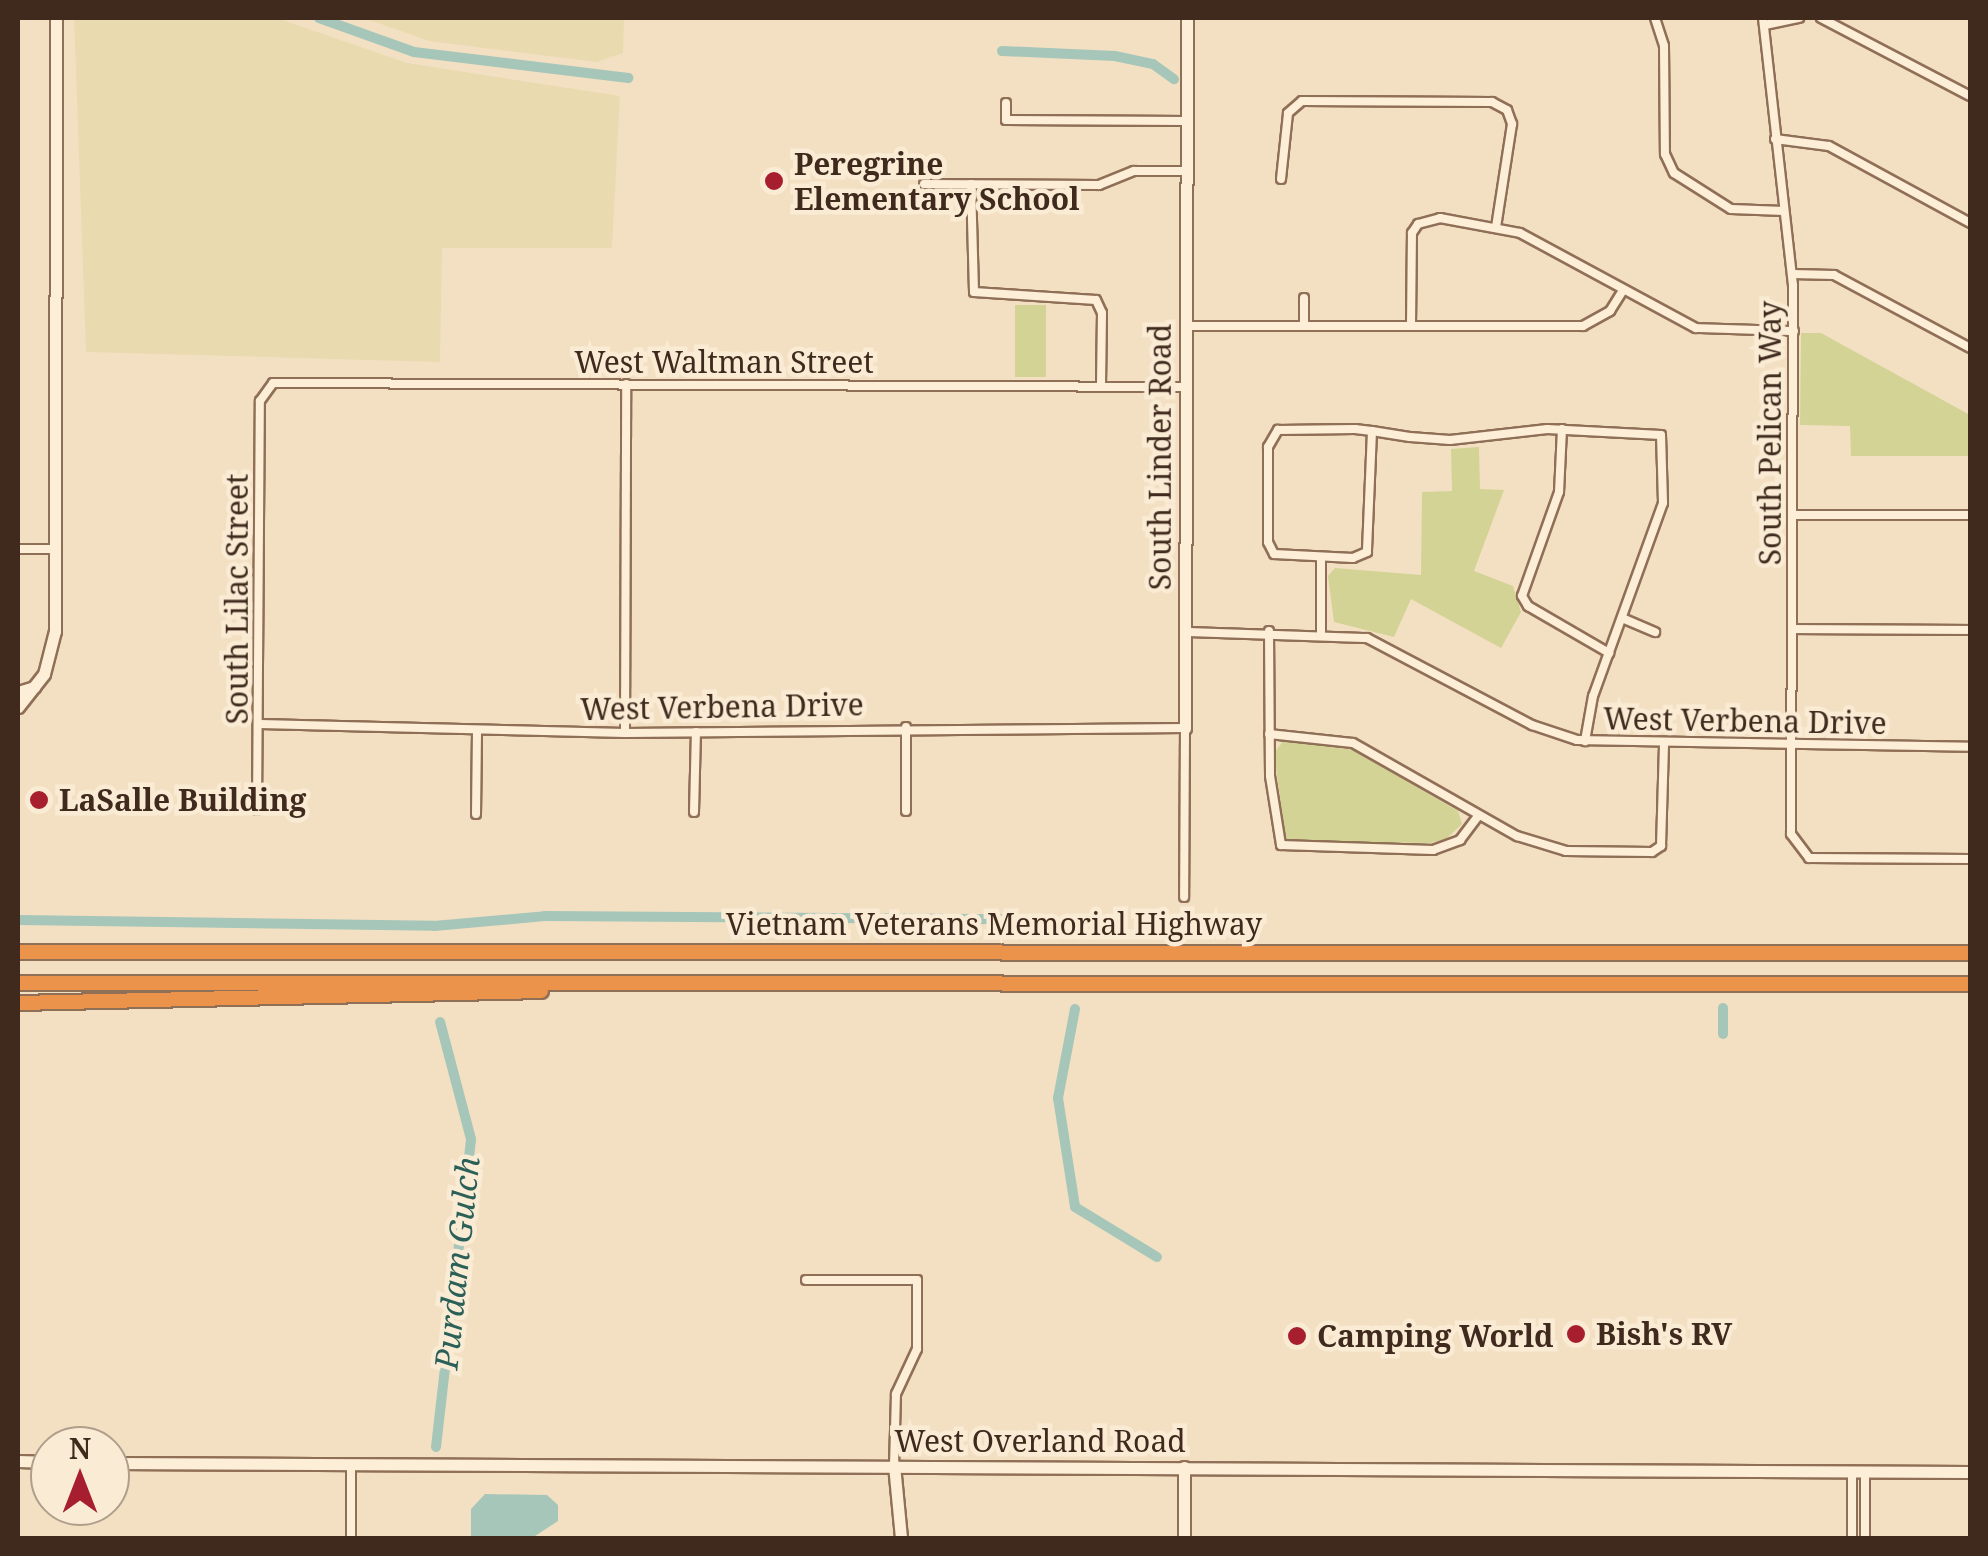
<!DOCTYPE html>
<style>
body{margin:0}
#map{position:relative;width:1988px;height:1556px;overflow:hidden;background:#f3e0c3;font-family:"Noto Serif",serif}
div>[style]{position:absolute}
.farmland>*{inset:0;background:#eadaaf}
.green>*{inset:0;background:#d3d395;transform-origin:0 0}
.water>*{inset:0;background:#a6c6b9}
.canal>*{height:10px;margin:-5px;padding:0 5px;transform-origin:5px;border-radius:5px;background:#a6c6b9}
.roads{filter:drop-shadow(2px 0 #906f57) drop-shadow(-2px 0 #906f57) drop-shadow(0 2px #906f57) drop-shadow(0 -2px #906f57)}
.street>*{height:8px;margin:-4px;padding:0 4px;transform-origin:4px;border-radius:4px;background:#fdeed8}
.secondary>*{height:11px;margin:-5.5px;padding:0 5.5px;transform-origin:5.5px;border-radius:5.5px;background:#fdeed8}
.highway>*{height:14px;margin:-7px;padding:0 7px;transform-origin:7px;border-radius:7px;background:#ec934b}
.dots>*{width:28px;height:28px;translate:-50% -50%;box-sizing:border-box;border:5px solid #faebd4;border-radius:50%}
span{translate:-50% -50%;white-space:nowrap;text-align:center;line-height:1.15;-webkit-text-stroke:9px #faebd4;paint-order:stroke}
.poi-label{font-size:30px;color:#3f2a1d;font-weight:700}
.left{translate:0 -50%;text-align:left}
.street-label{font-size:30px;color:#3f2a1d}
.water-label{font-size:32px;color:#2a6057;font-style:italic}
.frame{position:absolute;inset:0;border:20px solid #3f2a1d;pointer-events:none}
.north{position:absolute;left:30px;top:1426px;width:100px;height:100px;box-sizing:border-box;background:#faebd4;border:2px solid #af9e8b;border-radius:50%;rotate:0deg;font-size:28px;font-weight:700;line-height:40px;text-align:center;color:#3f2a1d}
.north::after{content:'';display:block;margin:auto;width:35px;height:45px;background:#a71f2f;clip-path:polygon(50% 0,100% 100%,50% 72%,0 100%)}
</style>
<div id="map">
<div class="farmland">
<div style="clip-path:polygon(74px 18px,277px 18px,407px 63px,620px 96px,612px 248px,442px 248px,440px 362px,86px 352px)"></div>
<div style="clip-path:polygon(364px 18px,624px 18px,623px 53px,597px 62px,429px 41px)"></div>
</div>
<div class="green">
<div style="left:1015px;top:305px;width:31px;height:72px"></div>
<div style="clip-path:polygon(1801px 333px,1821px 333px,1970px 415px,1970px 456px,1851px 456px,1850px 426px,1800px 425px)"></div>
<div style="clip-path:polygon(1479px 447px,1480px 489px,1504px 490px,1474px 571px,1513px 586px,1521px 612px,1501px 648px,1411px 599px,1394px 637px,1334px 622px,1328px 576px,1335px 568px,1421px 575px,1422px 492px,1452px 491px,1451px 449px)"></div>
<div style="clip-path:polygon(1284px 740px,1353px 750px,1458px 811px,1462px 824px,1446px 839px,1430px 843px,1286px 841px,1274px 753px)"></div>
</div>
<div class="water">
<div style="clip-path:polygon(485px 1494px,547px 1495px,558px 1505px,558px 1521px,532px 1538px,471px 1538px,471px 1509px)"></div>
</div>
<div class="canal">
<div style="left:319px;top:18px;width:101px;rotate:19.7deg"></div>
<div style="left:414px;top:52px;width:216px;rotate:6.9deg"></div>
<div style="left:1002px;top:51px;width:113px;rotate:2.5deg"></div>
<div style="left:1115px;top:56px;width:39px;rotate:12deg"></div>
<div style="left:1153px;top:64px;width:26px;rotate:36deg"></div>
<div style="left:18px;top:920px;width:416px;rotate:0.8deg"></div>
<div style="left:434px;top:926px;width:111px;rotate:-5.1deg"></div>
<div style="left:545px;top:916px;width:469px;rotate:0.4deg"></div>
<div style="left:1075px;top:1009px;width:91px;rotate:100.8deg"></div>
<div style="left:1058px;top:1098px;width:110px;rotate:81.1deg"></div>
<div style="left:1075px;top:1207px;width:96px;rotate:31.4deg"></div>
<div style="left:1723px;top:1034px;width:26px;rotate:-90deg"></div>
<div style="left:436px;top:1447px;width:310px;rotate:-83.5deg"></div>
<div style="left:471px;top:1139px;width:121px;rotate:-104.8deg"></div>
</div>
<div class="roads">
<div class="street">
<div style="left:1655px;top:18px;width:29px;rotate:72deg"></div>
<div style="left:1664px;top:46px;width:108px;rotate:89.5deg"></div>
<div style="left:1665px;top:154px;width:21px;rotate:65deg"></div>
<div style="left:1674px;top:173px;width:67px;rotate:32.3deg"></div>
<div style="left:1731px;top:209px;width:53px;rotate:2.2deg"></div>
<div style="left:1763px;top:18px;width:269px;rotate:83.6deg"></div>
<div style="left:1793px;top:285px;width:549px;rotate:90.21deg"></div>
<div style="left:1791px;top:834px;width:30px;rotate:53deg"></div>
<div style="left:1809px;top:858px;width:161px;rotate:0.4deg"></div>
<div style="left:1821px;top:18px;width:168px;rotate:27.6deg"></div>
<div style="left:1765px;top:25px;width:35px;rotate:-12deg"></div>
<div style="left:1006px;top:103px;width:17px;rotate:90deg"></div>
<div style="left:1006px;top:120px;width:180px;rotate:0.3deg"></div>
<div style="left:1775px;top:139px;width:54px;rotate:7.4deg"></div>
<div style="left:1829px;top:146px;width:161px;rotate:28.6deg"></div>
<div style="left:1281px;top:179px;width:66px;rotate:-83.9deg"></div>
<div style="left:1288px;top:113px;width:18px;rotate:-41deg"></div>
<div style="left:1302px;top:101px;width:190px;rotate:0.3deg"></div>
<div style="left:1492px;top:102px;width:17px;rotate:28deg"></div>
<div style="left:1507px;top:110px;width:15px;rotate:70deg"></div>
<div style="left:1512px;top:124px;width:104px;rotate:98.8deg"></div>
<div style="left:924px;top:184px;width:175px;rotate:0.3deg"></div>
<div style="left:1099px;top:185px;width:38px;rotate:-22deg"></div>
<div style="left:1134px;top:171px;width:52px"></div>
<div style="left:971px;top:184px;width:108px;rotate:88.4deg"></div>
<div style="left:974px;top:292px;width:122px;rotate:3.8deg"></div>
<div style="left:1096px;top:300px;width:14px;rotate:65deg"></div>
<div style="left:1102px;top:313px;width:74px;rotate:90.8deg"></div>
<div style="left:1792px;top:274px;width:42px;rotate:1.4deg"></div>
<div style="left:1834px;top:275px;width:154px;rotate:28.2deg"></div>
<div style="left:1185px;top:326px;width:398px"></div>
<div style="left:1583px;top:326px;width:31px;rotate:-29deg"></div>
<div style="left:1610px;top:311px;width:25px;rotate:-58deg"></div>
<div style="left:1304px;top:326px;width:28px;rotate:-90deg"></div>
<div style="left:1411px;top:326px;width:93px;rotate:-89.4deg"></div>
<div style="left:1412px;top:233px;width:11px;rotate:-56deg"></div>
<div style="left:1418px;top:224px;width:23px;rotate:-15deg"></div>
<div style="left:1440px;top:218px;width:81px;rotate:10.6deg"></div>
<div style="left:1520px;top:233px;width:200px;rotate:28.4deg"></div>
<div style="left:1696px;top:328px;width:98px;rotate:1.8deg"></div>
<div style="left:1562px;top:429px;width:63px;rotate:92.7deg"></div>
<div style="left:1559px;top:492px;width:110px;rotate:109.6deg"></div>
<div style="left:1522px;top:596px;width:12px;rotate:59deg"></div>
<div style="left:1528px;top:606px;width:94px;rotate:30.1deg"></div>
<div style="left:1372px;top:431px;width:121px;rotate:92.4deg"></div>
<div style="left:1367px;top:552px;width:15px;rotate:157deg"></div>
<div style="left:1353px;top:558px;width:79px;rotate:-177.1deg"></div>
<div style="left:1274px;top:554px;width:13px;rotate:-117deg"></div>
<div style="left:1268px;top:542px;width:95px;rotate:-90deg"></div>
<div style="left:1268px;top:447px;width:20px;rotate:-60deg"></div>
<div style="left:1278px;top:430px;width:77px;rotate:-0.7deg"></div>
<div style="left:1355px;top:429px;width:17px;rotate:7deg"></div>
<div style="left:1372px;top:431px;width:38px;rotate:9deg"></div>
<div style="left:1410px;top:437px;width:40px;rotate:4.3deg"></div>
<div style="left:1450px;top:440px;width:98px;rotate:-6.5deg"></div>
<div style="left:1547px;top:429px;width:114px;rotate:3deg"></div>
<div style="left:1661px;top:435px;width:68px;rotate:88.3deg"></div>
<div style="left:1663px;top:503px;width:205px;rotate:109.9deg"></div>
<div style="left:1593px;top:696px;width:46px;rotate:100.1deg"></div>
<div style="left:1792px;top:515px;width:178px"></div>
<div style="left:18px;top:549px;width:37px"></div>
<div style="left:1321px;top:558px;width:74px;rotate:90deg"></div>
<div style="left:1622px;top:618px;width:36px;rotate:23deg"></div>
<div style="left:1792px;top:629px;width:178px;rotate:0.3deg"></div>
<div style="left:1269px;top:631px;width:145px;rotate:89.6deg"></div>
<div style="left:1270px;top:776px;width:70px;rotate:80.9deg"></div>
<div style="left:1281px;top:845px;width:152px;rotate:1.9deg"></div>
<div style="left:1433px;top:850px;width:29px;rotate:-20deg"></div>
<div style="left:1460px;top:840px;width:31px;rotate:-53deg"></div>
<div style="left:1185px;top:632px;width:182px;rotate:1.9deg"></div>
<div style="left:1367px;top:638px;width:187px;rotate:27.8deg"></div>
<div style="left:1532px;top:725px;width:47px;rotate:18.4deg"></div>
<div style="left:1577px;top:740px;width:393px;rotate:1deg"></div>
<div style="left:260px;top:724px;width:365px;rotate:1.4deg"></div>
<div style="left:625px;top:733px;width:560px;rotate:-0.51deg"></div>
<div style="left:1185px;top:728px;width:169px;rotate:90.3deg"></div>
<div style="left:906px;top:727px;width:84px;rotate:90deg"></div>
<div style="left:625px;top:733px;width:349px;rotate:-89.8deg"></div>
<div style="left:1269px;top:734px;width:84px;rotate:6.1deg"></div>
<div style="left:1353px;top:743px;width:189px;rotate:29.6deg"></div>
<div style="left:1517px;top:836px;width:51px;rotate:17deg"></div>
<div style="left:1566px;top:851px;width:86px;rotate:0.7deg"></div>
<div style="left:1652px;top:852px;width:11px;rotate:-34deg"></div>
<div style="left:1661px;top:846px;width:102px;rotate:-88.3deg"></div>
<div style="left:257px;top:810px;width:409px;rotate:-89.6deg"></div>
<div style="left:260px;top:401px;width:22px;rotate:-54deg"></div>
<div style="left:273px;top:383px;width:912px;rotate:0.25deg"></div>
<div style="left:694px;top:812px;width:80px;rotate:-88.6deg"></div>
<div style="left:476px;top:814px;width:84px;rotate:-89.3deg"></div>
<div style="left:806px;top:1280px;width:111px"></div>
<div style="left:917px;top:1280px;width:69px;rotate:90deg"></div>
<div style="left:917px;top:1349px;width:50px;rotate:115deg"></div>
<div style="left:896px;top:1394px;width:71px;rotate:91.6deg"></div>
<div style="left:351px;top:1538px;width:74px;rotate:-90deg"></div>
<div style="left:1852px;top:1538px;width:67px;rotate:-90deg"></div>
<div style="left:1865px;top:1538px;width:67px;rotate:-90deg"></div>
</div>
<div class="secondary">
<div style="left:18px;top:692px;width:17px;rotate:-17deg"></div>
<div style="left:18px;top:707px;width:42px;rotate:-51.8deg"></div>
<div style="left:44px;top:674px;width:44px;rotate:-75.7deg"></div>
<div style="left:55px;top:631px;width:613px;rotate:-89.91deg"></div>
<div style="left:1185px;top:728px;width:710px;rotate:-89.84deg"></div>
<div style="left:18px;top:1461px;width:32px;rotate:2deg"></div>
<div style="left:110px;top:1463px;width:1860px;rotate:0.28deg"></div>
<div style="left:894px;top:1465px;width:73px;rotate:84.5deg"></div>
<div style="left:1184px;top:1538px;width:71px;rotate:-90deg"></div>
</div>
<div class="highway">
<div style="left:18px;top:952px;width:1952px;rotate:0.03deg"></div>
<div style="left:18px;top:983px;width:1952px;rotate:0.03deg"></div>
<div style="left:18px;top:1003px;width:523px;rotate:-1.31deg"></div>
</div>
</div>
<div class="dots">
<div style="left:774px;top:181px;background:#a71f2f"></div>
<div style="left:39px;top:800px;background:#a71f2f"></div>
<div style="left:1576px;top:1334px;background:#a71f2f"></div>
<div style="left:1297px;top:1336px;background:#a71f2f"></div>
</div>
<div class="poi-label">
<span class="left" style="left:794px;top:181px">Peregrine<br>Elementary School</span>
<span class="left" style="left:59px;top:800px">LaSalle Building</span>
<span class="left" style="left:1596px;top:1334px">Bish's RV</span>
<span class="left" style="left:1317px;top:1336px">Camping World</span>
</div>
<div class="street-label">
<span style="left:724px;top:362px">West Waltman Street</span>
<span style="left:1770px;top:433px;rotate:-90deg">South Pelican Way</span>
<span style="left:1160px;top:457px;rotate:-90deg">South Linder Road</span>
<span style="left:237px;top:599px;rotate:-90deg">South Lilac Street</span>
<span style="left:722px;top:707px;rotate:-1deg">West Verbena Drive</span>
<span style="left:1745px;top:721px;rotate:1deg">West Verbena Drive</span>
<span style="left:994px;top:924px">Vietnam Veterans Memorial Highway</span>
<span style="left:1040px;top:1441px">West Overland Road</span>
</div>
<div class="water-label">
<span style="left:457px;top:1263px;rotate:-84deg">Purdam Gulch</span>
</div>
<div class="frame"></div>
<div class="north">N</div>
</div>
